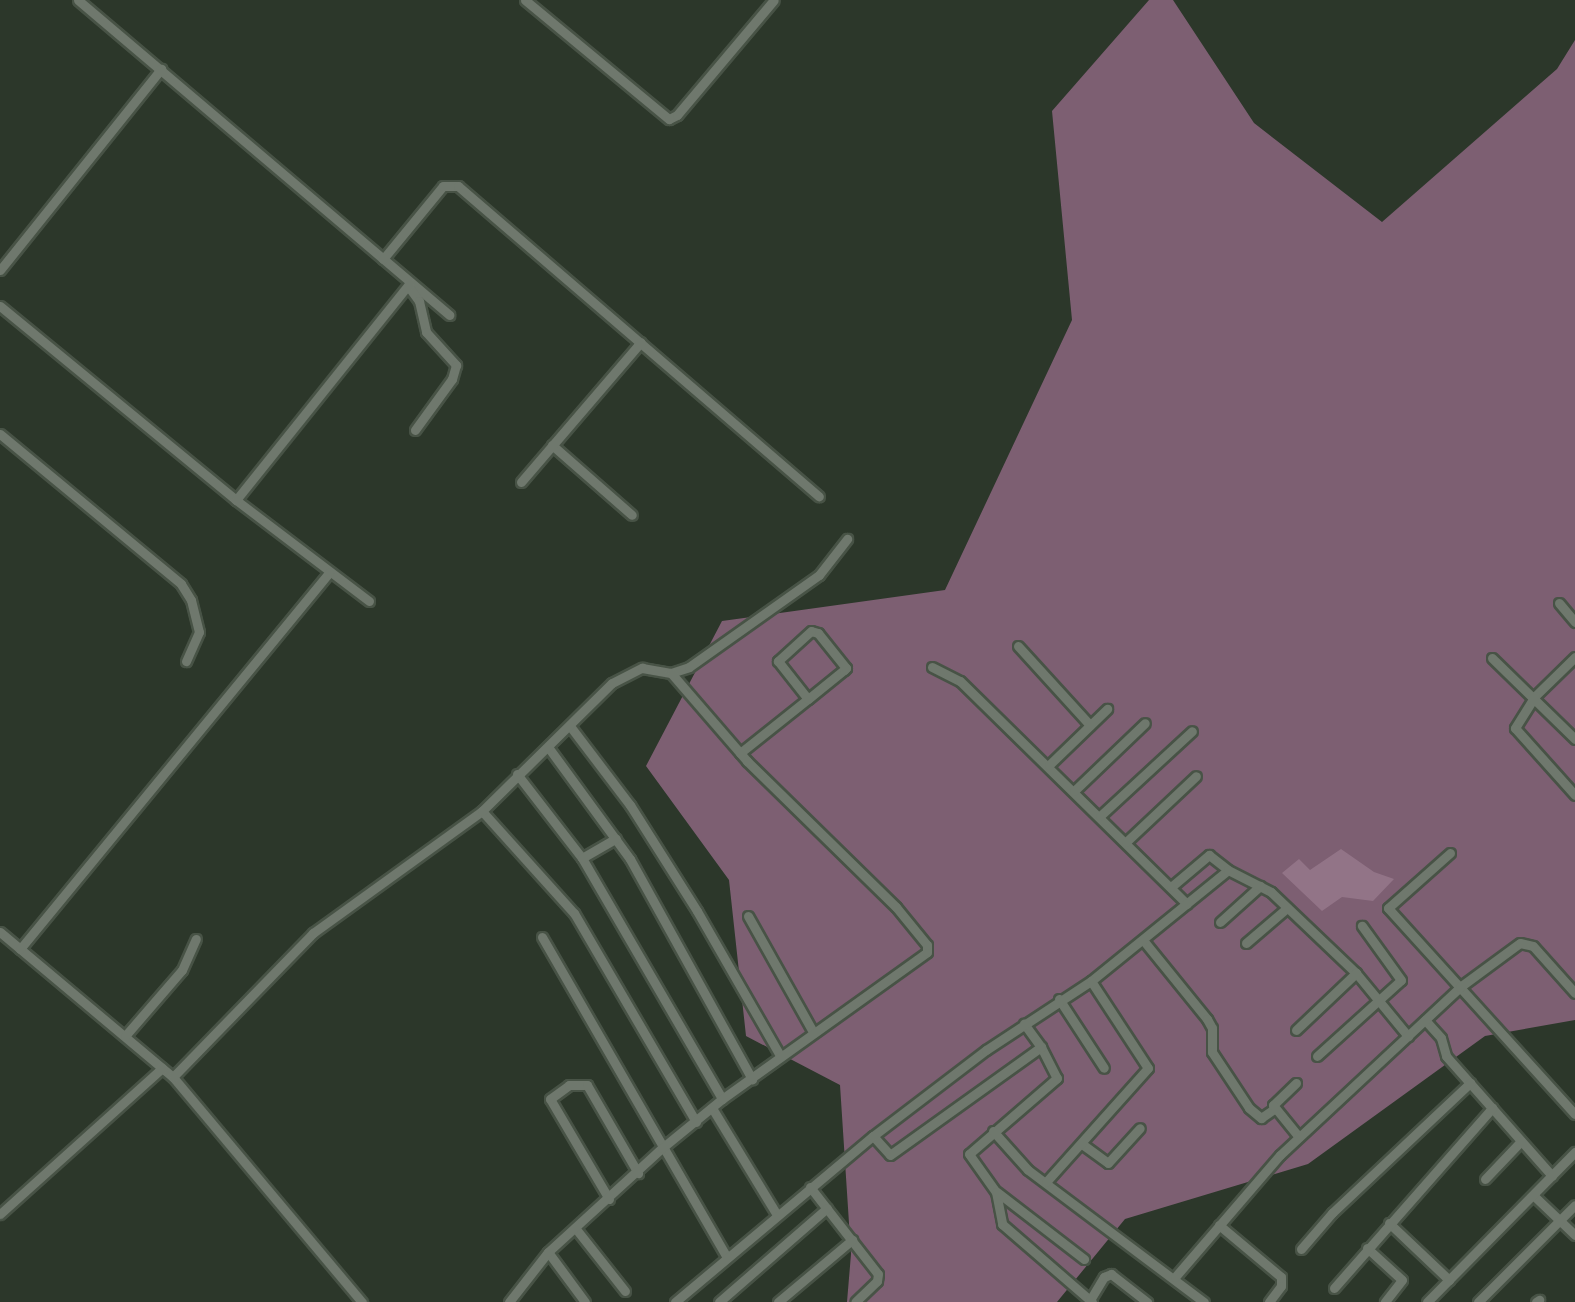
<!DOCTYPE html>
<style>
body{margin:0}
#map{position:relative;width:1575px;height:1302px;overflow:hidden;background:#2c372a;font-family:"Sofia Sans Condensed",sans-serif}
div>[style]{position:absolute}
.forest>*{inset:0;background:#7d5f72}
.water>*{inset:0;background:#927487}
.roads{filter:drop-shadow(2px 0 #485346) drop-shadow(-2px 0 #485346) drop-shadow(0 2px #485346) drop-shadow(0 -2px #485346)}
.minor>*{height:9px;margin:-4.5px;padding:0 4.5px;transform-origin:4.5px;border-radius:4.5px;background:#6f786d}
span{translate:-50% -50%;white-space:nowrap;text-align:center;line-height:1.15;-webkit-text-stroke:7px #181d17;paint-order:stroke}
</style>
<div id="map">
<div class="forest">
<div style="clip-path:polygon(1149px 0,1173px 0,1254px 123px,1382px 222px,1557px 69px,1575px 40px,1575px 1020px,1485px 1036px,1308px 1164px,1125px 1219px,1057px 1302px,847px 1302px,851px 1254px,840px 1085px,746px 1036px,729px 880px,646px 766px,722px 621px,945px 590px,1072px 320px,1052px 111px)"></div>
</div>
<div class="water">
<div style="clip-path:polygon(1341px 849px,1374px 872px,1394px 879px,1373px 901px,1342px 897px,1322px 911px,1282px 873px,1299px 859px,1310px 870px)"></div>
</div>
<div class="roads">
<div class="minor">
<div style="left:78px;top:0;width:487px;rotate:40.3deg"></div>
<div style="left:525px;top:0;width:187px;rotate:39.6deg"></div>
<div style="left:669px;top:119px;width:9px;rotate:-27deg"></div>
<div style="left:677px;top:115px;width:150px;rotate:-49.9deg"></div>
<div style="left:383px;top:259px;width:94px;rotate:-50.6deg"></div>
<div style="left:443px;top:186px;width:15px"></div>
<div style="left:458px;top:186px;width:476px;rotate:40.7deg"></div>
<div style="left:0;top:270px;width:258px;rotate:-51.3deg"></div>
<div style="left:411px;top:290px;width:14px;rotate:54deg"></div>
<div style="left:419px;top:301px;width:32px;rotate:77deg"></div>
<div style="left:426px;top:332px;width:45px;rotate:47.7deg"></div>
<div style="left:456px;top:365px;width:15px;rotate:106deg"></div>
<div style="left:452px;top:379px;width:63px;rotate:126deg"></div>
<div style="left:0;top:306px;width:306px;rotate:39.4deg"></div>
<div style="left:236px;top:500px;width:167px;rotate:37.2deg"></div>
<div style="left:0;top:434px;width:235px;rotate:39.6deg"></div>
<div style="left:181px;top:584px;width:19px;rotate:58deg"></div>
<div style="left:191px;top:600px;width:33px;rotate:76deg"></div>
<div style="left:199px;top:632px;width:32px;rotate:114deg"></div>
<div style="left:552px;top:445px;width:106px;rotate:41.2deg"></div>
<div style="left:521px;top:482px;width:184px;rotate:-49.4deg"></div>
<div style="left:236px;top:500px;width:278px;rotate:-51.3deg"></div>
<div style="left:1559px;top:603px;width:25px;rotate:50deg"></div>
<div style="left:1018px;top:646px;width:107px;rotate:47.7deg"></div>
<div style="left:1575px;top:657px;width:56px;rotate:135.7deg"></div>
<div style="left:1535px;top:696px;width:38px;rotate:122deg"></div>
<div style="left:1515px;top:728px;width:90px;rotate:48.2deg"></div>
<div style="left:1492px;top:658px;width:116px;rotate:44.3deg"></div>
<div style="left:932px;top:667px;width:31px;rotate:27deg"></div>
<div style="left:960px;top:681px;width:318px;rotate:44.5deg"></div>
<div style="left:570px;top:726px;width:99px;rotate:52.8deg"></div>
<div style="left:630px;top:805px;width:125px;rotate:57.7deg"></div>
<div style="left:697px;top:911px;width:168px;rotate:60.1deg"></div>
<div style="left:548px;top:747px;width:139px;rotate:53.8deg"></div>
<div style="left:630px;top:859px;width:252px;rotate:61deg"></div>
<div style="left:740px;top:753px;width:87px;rotate:-38.5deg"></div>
<div style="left:808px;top:699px;width:46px;rotate:-38.9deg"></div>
<div style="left:844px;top:670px;width:3px;rotate:-45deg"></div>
<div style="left:846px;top:668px;width:45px;rotate:-128.7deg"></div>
<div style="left:818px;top:633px;width:7px;rotate:-164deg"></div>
<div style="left:811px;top:631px;width:45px;rotate:137.7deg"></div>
<div style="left:778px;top:661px;width:48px;rotate:51.7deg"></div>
<div style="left:1049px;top:765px;width:81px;rotate:-44deg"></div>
<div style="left:517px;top:774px;width:106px;rotate:52.3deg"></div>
<div style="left:582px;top:858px;width:279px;rotate:59.8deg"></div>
<div style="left:1074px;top:791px;width:98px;rotate:-43.8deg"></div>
<div style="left:482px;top:811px;width:137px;rotate:48deg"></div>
<div style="left:574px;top:913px;width:242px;rotate:59.7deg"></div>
<div style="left:1100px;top:816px;width:125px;rotate:-42.7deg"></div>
<div style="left:1126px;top:842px;width:96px;rotate:-43.3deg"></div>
<div style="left:1450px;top:853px;width:83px;rotate:138.4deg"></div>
<div style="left:1388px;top:908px;width:278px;rotate:47.8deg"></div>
<div style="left:582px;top:858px;width:39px;rotate:-30deg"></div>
<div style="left:1171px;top:887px;width:50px;rotate:-40.1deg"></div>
<div style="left:1209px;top:855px;width:24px;rotate:38deg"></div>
<div style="left:748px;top:916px;width:133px;rotate:60.7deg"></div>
<div style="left:1220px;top:922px;width:54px;rotate:-42deg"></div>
<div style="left:0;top:932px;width:226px;rotate:40deg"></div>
<div style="left:173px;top:1077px;width:294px;rotate:50deg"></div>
<div style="left:542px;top:937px;width:368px;rotate:60deg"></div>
<div style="left:1143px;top:940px;width:102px;rotate:51deg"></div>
<div style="left:1207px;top:1019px;width:10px;rotate:61deg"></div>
<div style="left:1212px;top:1028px;width:24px;rotate:90deg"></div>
<div style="left:1212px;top:1052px;width:67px;rotate:56.5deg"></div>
<div style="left:1249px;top:1108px;width:16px;rotate:40deg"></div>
<div style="left:1261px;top:1118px;width:16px;rotate:-35deg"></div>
<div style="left:1246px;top:943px;width:54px;rotate:-40.5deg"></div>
<div style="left:20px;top:949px;width:487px;rotate:-50.6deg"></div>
<div style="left:1091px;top:981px;width:176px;rotate:-39deg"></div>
<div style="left:1228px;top:870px;width:48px;rotate:27.1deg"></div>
<div style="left:1271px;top:892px;width:117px;rotate:43.6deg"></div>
<div style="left:1356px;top:973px;width:82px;rotate:50.5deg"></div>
<div style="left:1059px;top:999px;width:82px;rotate:56.9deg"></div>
<div style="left:1425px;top:1020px;width:24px;rotate:48deg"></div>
<div style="left:1441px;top:1038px;width:19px;rotate:74deg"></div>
<div style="left:1446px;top:1056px;width:160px;rotate:48.5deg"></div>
<div style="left:1296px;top:1030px;width:83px;rotate:-43.5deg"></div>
<div style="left:125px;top:1036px;width:87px;rotate:-49.2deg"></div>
<div style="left:182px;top:970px;width:34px;rotate:-66deg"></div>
<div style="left:1041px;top:1047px;width:35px;rotate:63deg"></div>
<div style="left:1057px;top:1078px;width:116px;rotate:139.2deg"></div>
<div style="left:969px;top:1154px;width:47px;rotate:54.6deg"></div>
<div style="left:996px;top:1192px;width:33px;rotate:79deg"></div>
<div style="left:1002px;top:1224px;width:119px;rotate:40.9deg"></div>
<div style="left:1317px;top:1056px;width:113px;rotate:-42.1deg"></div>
<div style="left:1401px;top:980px;width:67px;rotate:-125.8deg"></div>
<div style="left:173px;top:1077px;width:201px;rotate:-45.8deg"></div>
<div style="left:313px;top:933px;width:208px;rotate:-35.8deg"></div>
<div style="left:482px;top:811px;width:182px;rotate:-44.6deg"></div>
<div style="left:612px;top:683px;width:34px;rotate:-27deg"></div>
<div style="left:642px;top:668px;width:29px;rotate:10deg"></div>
<div style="left:671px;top:673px;width:19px;rotate:-18deg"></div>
<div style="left:689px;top:667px;width:159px;rotate:-35.3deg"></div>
<div style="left:819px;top:575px;width:46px;rotate:-52.1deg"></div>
<div style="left:1296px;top:1083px;width:32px;rotate:136deg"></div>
<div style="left:1273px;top:1105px;width:41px;rotate:50.9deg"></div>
<div style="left:712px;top:1108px;width:125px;rotate:58.7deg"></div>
<div style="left:993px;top:1131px;width:52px;rotate:48.1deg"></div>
<div style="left:1028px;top:1170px;width:220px;rotate:36.9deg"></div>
<div style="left:873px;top:1136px;width:25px;rotate:48deg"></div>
<div style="left:890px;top:1155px;width:186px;rotate:-35.6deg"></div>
<div style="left:1041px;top:1047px;width:29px;rotate:-126deg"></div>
<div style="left:1082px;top:1144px;width:32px;rotate:36deg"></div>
<div style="left:1108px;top:1163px;width:47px;rotate:-47.6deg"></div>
<div style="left:1485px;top:1179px;width:52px;rotate:-46.5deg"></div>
<div style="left:810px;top:1187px;width:110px;rotate:52deg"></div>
<div style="left:878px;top:1274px;width:7px;rotate:98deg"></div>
<div style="left:877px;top:1281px;width:30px;rotate:136deg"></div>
<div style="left:997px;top:1192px;width:110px;rotate:37.6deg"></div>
<div style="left:1533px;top:1195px;width:58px;rotate:43.6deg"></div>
<div style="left:609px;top:1199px;width:116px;rotate:-120.5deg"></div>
<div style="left:550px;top:1099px;width:24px;rotate:-36deg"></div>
<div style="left:569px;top:1085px;width:18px"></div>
<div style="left:587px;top:1085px;width:102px;rotate:59.9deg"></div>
<div style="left:0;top:1214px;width:218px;rotate:-42deg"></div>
<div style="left:1389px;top:1223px;width:83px;rotate:43.5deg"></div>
<div style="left:1219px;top:1225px;width:81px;rotate:40deg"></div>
<div style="left:1281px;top:1277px;width:9px;rotate:90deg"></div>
<div style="left:1281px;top:1286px;width:20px;rotate:127deg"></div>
<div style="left:576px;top:1229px;width:79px;rotate:51.7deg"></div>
<div style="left:1367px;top:1248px;width:47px;rotate:42.4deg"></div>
<div style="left:1402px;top:1280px;width:28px;rotate:128deg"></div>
<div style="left:1301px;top:1249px;width:48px;rotate:-49.3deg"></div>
<div style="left:1332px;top:1213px;width:190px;rotate:-43.3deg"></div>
<div style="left:548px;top:1252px;width:62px;rotate:53.5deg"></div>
<div style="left:1175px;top:1277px;width:161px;rotate:-49.3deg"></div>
<div style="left:1280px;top:1155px;width:246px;rotate:-43deg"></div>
<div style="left:1460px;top:987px;width:74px;rotate:-36.3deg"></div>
<div style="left:1520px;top:943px;width:13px;rotate:13deg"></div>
<div style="left:1533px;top:946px;width:63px;rotate:48.2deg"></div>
<div style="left:1334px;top:1288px;width:240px;rotate:-48.7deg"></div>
<div style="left:1090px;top:1300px;width:27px;rotate:-59deg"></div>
<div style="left:1104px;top:1277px;width:8px;rotate:-23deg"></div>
<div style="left:1111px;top:1274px;width:46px;rotate:37.9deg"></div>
<div style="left:509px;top:1302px;width:63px;rotate:-52deg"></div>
<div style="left:548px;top:1252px;width:154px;rotate:-42.4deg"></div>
<div style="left:662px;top:1148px;width:77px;rotate:-39.2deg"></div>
<div style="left:722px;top:1099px;width:252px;rotate:-35.6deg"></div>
<div style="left:927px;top:952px;width:7px;rotate:-90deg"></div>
<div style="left:927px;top:945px;width:49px;rotate:-129.2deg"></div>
<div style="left:896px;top:907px;width:209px;rotate:-135.6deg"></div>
<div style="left:747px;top:761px;width:116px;rotate:-130.8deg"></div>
<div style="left:675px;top:1302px;width:258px;rotate:-40deg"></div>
<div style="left:873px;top:1136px;width:142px;rotate:-37.3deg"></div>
<div style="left:986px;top:1050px;width:126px;rotate:-33.3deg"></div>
<div style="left:1091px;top:981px;width:104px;rotate:56.8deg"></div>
<div style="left:1148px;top:1068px;width:153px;rotate:131.8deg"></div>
<div style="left:719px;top:1302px;width:143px;rotate:-41deg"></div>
<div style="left:778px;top:1302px;width:97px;rotate:-40deg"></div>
<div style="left:1427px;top:1302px;width:211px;rotate:-45.4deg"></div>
<div style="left:1478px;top:1302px;width:137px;rotate:-45deg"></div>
<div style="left:1536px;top:1302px;width:4px;rotate:-34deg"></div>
</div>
</div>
</div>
